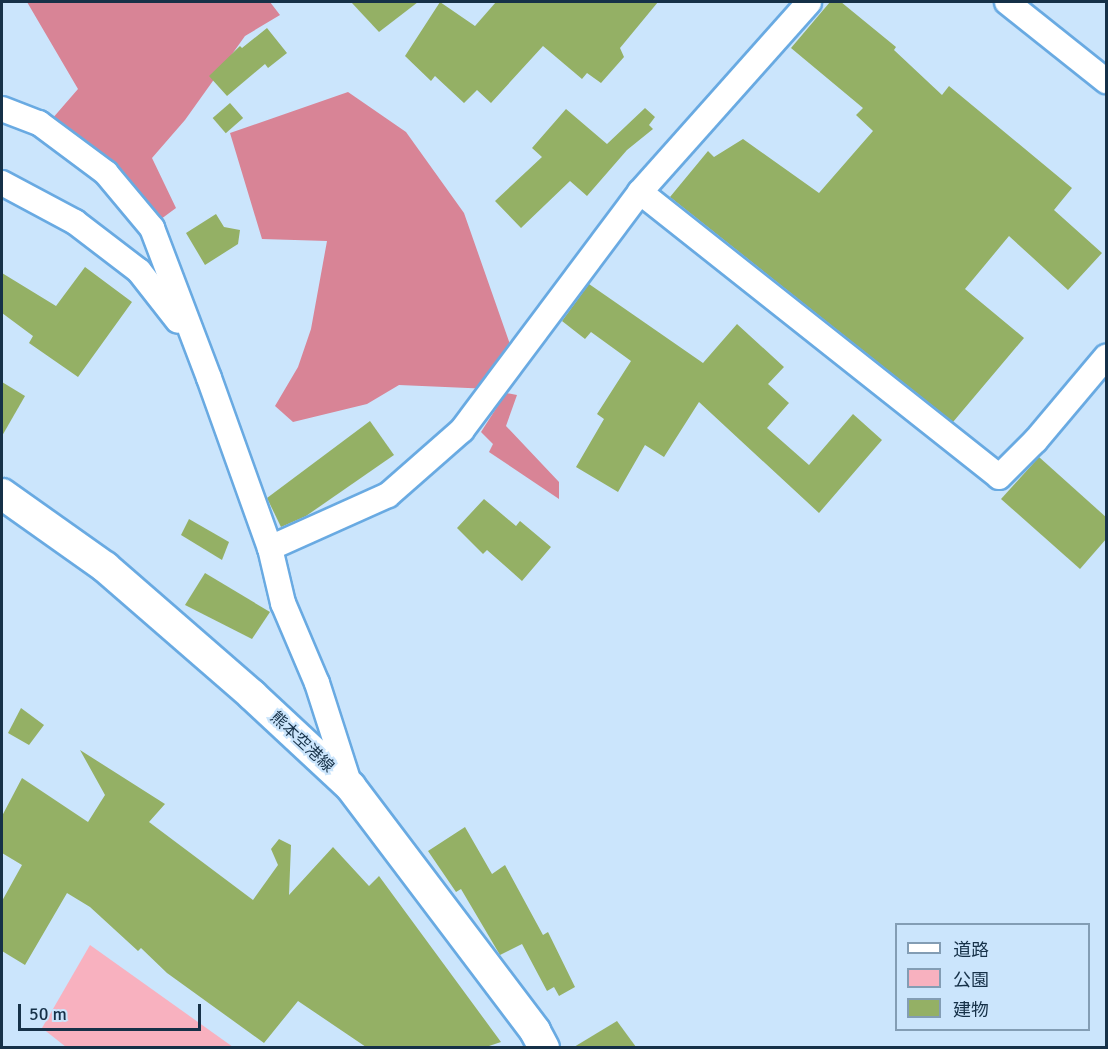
<!DOCTYPE html>
<meta charset="utf-8">
<style>
body{margin:0}
#map{position:relative;width:1108px;height:1049px;overflow:hidden;background:#cbe5fc;font-family:Signika,"Noto Sans JP",sans-serif}
div>[style]{position:absolute}
.green>*{inset:0;background:#f8b1bf}
.forest>*{inset:0;background:#d88496}
.building>*{inset:0;background:#94b065;transform-origin:0 0}
.roads{filter:drop-shadow(2px 0 #69aae2) drop-shadow(-2px 0 #69aae2) drop-shadow(0 2px #69aae2) drop-shadow(0 -2px #69aae2)}
.minor>*{height:24px;margin:-12px;padding:0 12px;transform-origin:12px;border-radius:12px;background:#fff}
.major>*{height:30px;margin:-15px;padding:0 15px;transform-origin:15px;border-radius:15px;background:#fff}
span{translate:-50% -50%;white-space:nowrap;text-align:center;line-height:1.15;-webkit-text-stroke:4.5px #cbe5fc;paint-order:stroke}
.street-label{font-size:16px;color:#163148}
.frame{position:absolute;inset:0;border:3px solid #163148;pointer-events:none}
.legend{position:absolute;left:895px;top:923px;width:195px;height:108px;box-sizing:border-box;background:#cbe5fc;border:2px solid #839db4;margin:0;padding:8px 10px;list-style:none;font-size:18px;color:#163148}
.legend li{display:flex;align-items:center;gap:12px;height:30px}
.legend b{width:30px;border:2px solid #839db4}
.scale{position:absolute;left:18px;top:1004px;width:183px;height:27px;box-sizing:border-box;border:3px solid #163148;border-top:0;padding-left:8px;font-size:18px;line-height:21px;white-space:nowrap;color:#163148;-webkit-text-stroke:4px #cbe5fc;paint-order:stroke}
</style>
<div id="map">
<div class="green">
<div style="clip-path:polygon(90px 945px,233px 1047px,66px 1047px,42px 1028px)"></div>
</div>
<div class="forest">
<div style="clip-path:polygon(27px 2px,270px 2px,280px 15px,245px 36px,185px 120px,152px 158px,176px 208px,157px 222px,45px 127px,78px 89px)"></div>
<div style="clip-path:polygon(348px 92px,406px 132px,464px 213px,512px 350px,491px 389px,399px 385px,367px 404px,293px 422px,275px 406px,298px 367px,311px 329px,327px 241px,262px 239px,230px 133px)"></div>
<div style="clip-path:polygon(506px 393px,517px 395px,506px 426px,559px 482px,559px 499px,489px 452px,493px 444px,481px 432px)"></div>
</div>
<div class="building">
<div style="clip-path:polygon(351px 2px,418px 2px,379px 32px)"></div>
<div style="clip-path:polygon(440px 2px,475px 26px,496px 2px,658px 2px,620px 48px,624px 57px,601px 83px,587px 73px,582px 79px,543px 46px,491px 103px,477px 90px,464px 103px,435px 76px,431px 81px,405px 56px)"></div>
<div style="clip-path:polygon(830px 2px,841px 2px,896px 47px,894px 50px,942px 95px,949px 86px,1072px 188px,1054px 210px,1102px 253px,1068px 290px,1009px 236px,965px 289px,1024px 338px,953px 422px,670px 197px,708px 151px,714px 157px,743px 139px,819px 193px,873px 131px,856px 115px,863px 108px,791px 48px)"></div>
<div style="clip-path:polygon(267px 28px,287px 53px,268px 68px,265px 64px,227px 96px,209px 76px,240px 46px,242px 48px)"></div>
<div style="left:230px;top:103px;width:20px;height:23px;rotate:49deg"></div>
<div style="clip-path:polygon(645px 108px,655px 117px,649px 125px,653px 129px,627px 150px,587px 196px,570px 181px,521px 228px,495px 201px,542px 157px,532px 148px,566px 109px,607px 144px)"></div>
<div style="clip-path:polygon(216px 214px,224px 227px,240px 230px,238px 244px,205px 265px,186px 233px)"></div>
<div style="clip-path:polygon(85px 267px,132px 302px,78px 377px,29px 343px,33px 336px,2px 313px,2px 273px,56px 306px)"></div>
<div style="clip-path:polygon(589px 284px,703px 363px,737px 324px,784px 367px,768px 384px,789px 403px,767px 428px,809px 465px,853px 414px,882px 440px,819px 513px,699px 402px,664px 457px,645px 445px,618px 492px,576px 467px,604px 419px,597px 414px,631px 361px,591px 332px,585px 339px,562px 321px)"></div>
<div style="clip-path:polygon(2px 382px,25px 396px,2px 436px)"></div>
<div style="clip-path:polygon(370px 421px,394px 455px,306px 516px,281px 527px,267px 498px)"></div>
<div style="clip-path:polygon(1039px 457px,1107px 518px,1107px 538px,1080px 569px,1001px 499px)"></div>
<div style="clip-path:polygon(484px 499px,516px 526px,520px 521px,551px 547px,522px 581px,487px 550px,483px 554px,457px 528px)"></div>
<div style="clip-path:polygon(189px 519px,229px 542px,222px 560px,181px 535px)"></div>
<div style="clip-path:polygon(205px 573px,270px 612px,252px 639px,185px 605px)"></div>
<div style="clip-path:polygon(21px 708px,44px 725px,29px 745px,8px 733px)"></div>
<div style="clip-path:polygon(80px 750px,165px 804px,149px 822px,253px 900px,278px 865px,271px 849px,279px 839px,291px 845px,289px 895px,333px 847px,369px 886px,379px 876px,501px 1042px,486px 1047px,366px 1047px,298px 1001px,264px 1043px,167px 973px,141px 948px,138px 951px,90px 907px,67px 893px,25px 965px,2px 951px,2px 901px,22px 865px,2px 853px,2px 816px,22px 778px,88px 822px,105px 795px)"></div>
<div style="clip-path:polygon(465px 827px,492px 874px,505px 865px,543px 935px,548px 932px,575px 987px,559px 996px,554px 987px,547px 991px,522px 944px,500px 955px,461px 889px,456px 892px,428px 851px)"></div>
<div style="clip-path:polygon(617px 1021px,636px 1047px,574px 1047px)"></div>
</div>
<div class="roads">
<div class="minor">
<div style="left:1007px;top:2px;width:127px;rotate:38.6deg"></div>
<div style="left:2px;top:109px;width:40px;rotate:21deg"></div>
<div style="left:39px;top:123px;width:84px;rotate:36.7deg"></div>
<div style="left:106px;top:173px;width:72px;rotate:50.1deg"></div>
<div style="left:152px;top:228px;width:160px;rotate:69.2deg"></div>
<div style="left:209px;top:378px;width:181px;rotate:70.3deg"></div>
<div style="left:270px;top:548px;width:57px;rotate:76.7deg"></div>
<div style="left:283px;top:603px;width:87px;rotate:67deg"></div>
<div style="left:317px;top:683px;width:108px;rotate:72.2deg"></div>
<div style="left:2px;top:183px;width:83px;rotate:28.1deg"></div>
<div style="left:75px;top:222px;width:81px;rotate:37.4deg"></div>
<div style="left:139px;top:271px;width:63px;rotate:52deg"></div>
<div style="left:640px;top:192px;width:458px;rotate:38.4deg"></div>
<div style="left:999px;top:477px;width:52px;rotate:-45deg"></div>
<div style="left:1036px;top:440px;width:109px;rotate:-49.9deg"></div>
<div style="left:270px;top:548px;width:129px;rotate:-24.2deg"></div>
<div style="left:388px;top:495px;width:98px;rotate:-41.3deg"></div>
<div style="left:462px;top:430px;width:297px;rotate:-53.2deg"></div>
<div style="left:640px;top:192px;width:254px;rotate:-48.3deg"></div>
</div>
<div class="major">
<div style="left:2px;top:494px;width:126px;rotate:35.3deg"></div>
<div style="left:105px;top:567px;width:195px;rotate:41deg"></div>
<div style="left:252px;top:695px;width:134px;rotate:42.9deg"></div>
<div style="left:350px;top:786px;width:307px;rotate:52.9deg"></div>
<div style="left:535px;top:1031px;width:19px;rotate:62deg"></div>
</div>
</div>
<div class="street-label">
<span style="left:302px;top:742px;rotate:43deg">熊本空港線</span>
</div>
<div class="frame"></div>
<ul class="legend">
<li><b style="height:8px;background:#fff"></b>道路</li>
<li><b style="height:16px;background:#f8b1bf"></b>公園</li>
<li><b style="height:16px;background:#94b065"></b>建物</li>
</ul>
<div class="scale">50 m</div>
</div>
